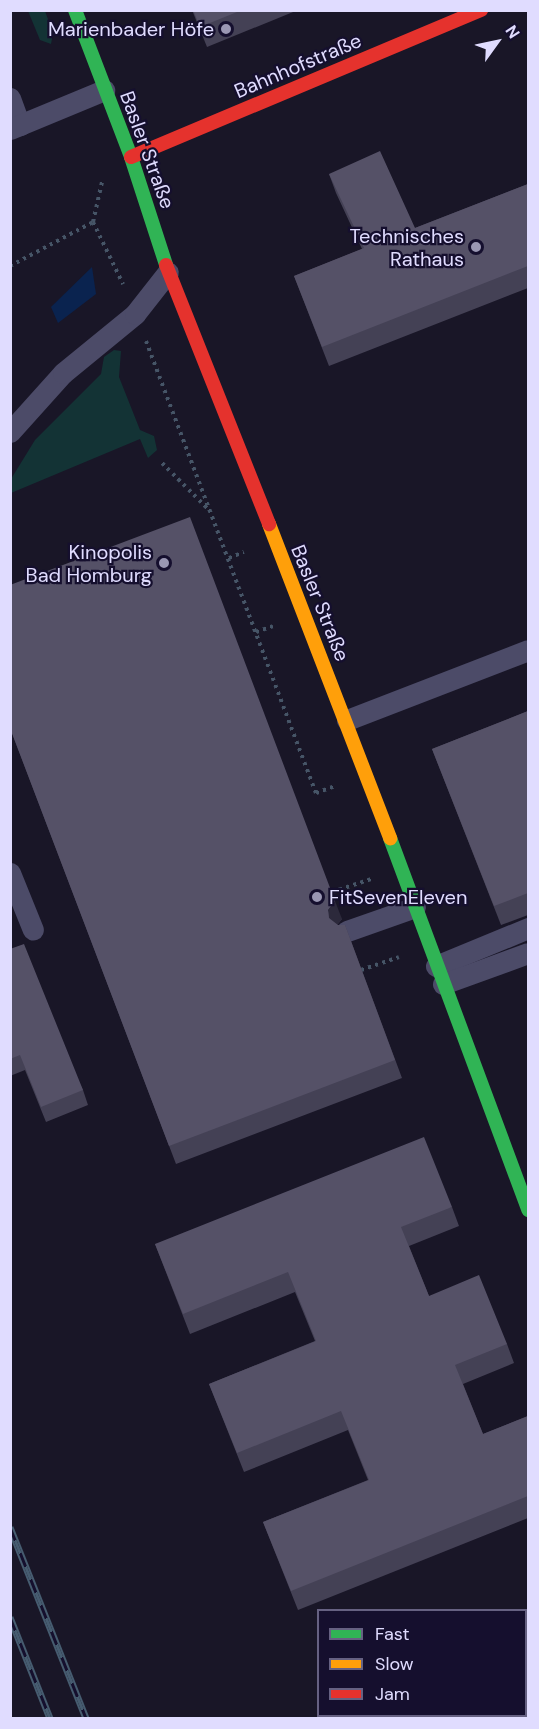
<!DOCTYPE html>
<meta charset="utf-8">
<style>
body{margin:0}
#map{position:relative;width:539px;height:1729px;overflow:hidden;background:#191627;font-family:"DM Sans",sans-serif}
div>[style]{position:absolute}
.green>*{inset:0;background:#133335}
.water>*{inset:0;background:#0a234f}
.path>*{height:4px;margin-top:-2px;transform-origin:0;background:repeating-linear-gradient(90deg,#465567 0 3px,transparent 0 7.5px)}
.lane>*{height:21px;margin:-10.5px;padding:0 10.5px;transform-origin:10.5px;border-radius:10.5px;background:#4c4b68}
.fast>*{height:14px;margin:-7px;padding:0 7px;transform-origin:7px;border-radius:7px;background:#30b455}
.slow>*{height:14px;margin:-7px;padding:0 7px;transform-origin:7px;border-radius:7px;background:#ff9f0a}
.jam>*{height:14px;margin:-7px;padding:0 7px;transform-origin:7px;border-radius:7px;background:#e5322d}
.rail>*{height:7px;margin-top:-3.5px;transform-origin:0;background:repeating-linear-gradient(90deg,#150f2e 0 14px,#465c70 0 28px);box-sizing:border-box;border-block:2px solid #465c70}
.wall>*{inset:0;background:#444155}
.shaded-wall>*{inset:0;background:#2c293b}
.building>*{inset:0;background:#555167}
.dots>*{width:16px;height:16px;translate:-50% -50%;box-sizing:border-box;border:3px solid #150f2e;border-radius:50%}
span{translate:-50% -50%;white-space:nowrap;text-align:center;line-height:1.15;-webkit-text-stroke:4.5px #150f2e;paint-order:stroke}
.poi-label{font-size:20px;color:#e0dcff}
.right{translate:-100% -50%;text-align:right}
.left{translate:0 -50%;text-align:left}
.street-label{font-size:20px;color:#e0dcff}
.frame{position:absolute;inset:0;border:12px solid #e0dcff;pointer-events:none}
.legend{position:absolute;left:317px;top:1609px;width:210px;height:108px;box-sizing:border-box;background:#150f2e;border:2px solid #666182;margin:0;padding:8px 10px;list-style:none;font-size:18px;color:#e0dcff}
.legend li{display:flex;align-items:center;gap:12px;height:30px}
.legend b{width:30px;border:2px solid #666182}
.north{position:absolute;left:467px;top:12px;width:60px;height:60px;-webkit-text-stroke:4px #150f2e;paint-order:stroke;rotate:57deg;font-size:16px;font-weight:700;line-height:24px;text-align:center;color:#e0dcff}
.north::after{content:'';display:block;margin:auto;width:21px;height:27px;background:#e0dcff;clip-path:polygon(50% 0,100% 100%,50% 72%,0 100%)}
</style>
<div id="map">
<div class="green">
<div style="clip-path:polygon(28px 11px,45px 11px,53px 33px,51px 44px,40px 40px)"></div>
<div style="clip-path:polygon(114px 350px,121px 351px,119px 377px,140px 430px,154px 436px,157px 450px,148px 458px,140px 439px,11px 493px,11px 479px,35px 440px,101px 374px,104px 357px)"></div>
</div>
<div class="water">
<div style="clip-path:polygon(92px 267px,96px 294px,58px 323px,51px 307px)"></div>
</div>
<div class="path">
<div style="left:93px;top:222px;width:69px;rotate:64.2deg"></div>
<div style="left:10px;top:266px;width:94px;rotate:-27.9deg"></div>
<div style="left:93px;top:222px;width:41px;rotate:-77.3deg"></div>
<div style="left:146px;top:341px;width:483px;rotate:69.4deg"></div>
<div style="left:316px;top:793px;width:20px;rotate:-20deg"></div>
<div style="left:162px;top:463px;width:66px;rotate:45deg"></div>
<div style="left:229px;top:558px;width:16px;rotate:-22deg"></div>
<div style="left:256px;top:632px;width:18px;rotate:-19deg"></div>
<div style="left:332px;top:892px;width:41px;rotate:-18.4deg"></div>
<div style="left:361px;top:970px;width:40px;rotate:-18.9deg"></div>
</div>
<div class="lane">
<div style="left:10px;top:98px;width:29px;rotate:70deg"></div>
<div style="left:10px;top:129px;width:102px;rotate:-22.5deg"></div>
<div style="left:10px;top:432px;width:79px;rotate:-48.1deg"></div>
<div style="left:63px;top:373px;width:93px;rotate:-39.3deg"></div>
<div style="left:135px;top:314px;width:53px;rotate:-51.8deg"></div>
<div style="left:347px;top:720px;width:194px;rotate:-21.1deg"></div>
<div style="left:10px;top:873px;width:61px;rotate:68deg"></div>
<div style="left:347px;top:931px;width:72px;rotate:-19.4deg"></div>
<div style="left:436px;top:966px;width:100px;rotate:-22.4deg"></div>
<div style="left:443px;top:984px;width:90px;rotate:-20deg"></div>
</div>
<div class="fast">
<div style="left:75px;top:10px;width:157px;rotate:69.1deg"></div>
<div style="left:131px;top:157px;width:114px;rotate:72deg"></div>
<div style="left:390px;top:838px;width:397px;rotate:69.6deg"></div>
</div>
<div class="slow">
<div style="left:269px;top:524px;width:337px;rotate:68.9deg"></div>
</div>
<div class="jam">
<div style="left:131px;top:157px;width:380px;rotate:-22.8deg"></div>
<div style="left:166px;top:265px;width:279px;rotate:68.3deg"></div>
</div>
<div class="rail">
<div style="left:10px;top:1527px;width:206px;rotate:68.3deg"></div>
<div style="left:10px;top:1617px;width:109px;rotate:68.4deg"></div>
</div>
<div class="wall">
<div style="clip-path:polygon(192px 10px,298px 10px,207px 47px)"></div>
<div style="clip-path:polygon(329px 174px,415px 228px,528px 184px,528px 288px,329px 366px,294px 276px,362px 249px,336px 193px)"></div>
<div style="clip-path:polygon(528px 711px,528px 915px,501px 925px,432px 749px)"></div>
<div style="clip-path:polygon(10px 728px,342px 919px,337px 925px,345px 925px,402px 1078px,176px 1164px)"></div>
<div style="clip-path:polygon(10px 949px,83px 1090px,88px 1105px,46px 1122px,25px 1070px,10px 1076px)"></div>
<div style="clip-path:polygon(452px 1207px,459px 1226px,409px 1246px,429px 1296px,507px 1344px,514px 1363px,463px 1384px,483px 1434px,528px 1416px,528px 1518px,298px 1610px,263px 1522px,368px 1480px,348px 1430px,244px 1472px,209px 1384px,315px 1341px,295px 1292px,190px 1334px,155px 1244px)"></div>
</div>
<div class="shaded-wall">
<div style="clip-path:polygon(335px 901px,342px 919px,335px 928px,329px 918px,328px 910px)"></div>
</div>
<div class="building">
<div style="clip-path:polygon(193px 10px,242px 10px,200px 27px)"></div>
<div style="clip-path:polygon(380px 151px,415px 228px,528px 184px,528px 266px,322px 347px,294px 276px,364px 248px,329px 174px)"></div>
<div style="clip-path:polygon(190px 517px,335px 901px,328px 910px,329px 918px,338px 925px,345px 925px,395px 1060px,169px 1146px,10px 728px,10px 585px)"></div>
<div style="clip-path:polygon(528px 711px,528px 893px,494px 906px,432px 749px)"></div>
<div style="clip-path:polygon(24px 944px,83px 1090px,41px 1107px,20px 1055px,10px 1059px,10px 949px)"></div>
<div style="clip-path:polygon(424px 1137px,452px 1207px,401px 1227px,429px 1296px,479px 1275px,507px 1344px,455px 1365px,483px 1434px,528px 1416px,528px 1496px,291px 1591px,263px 1522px,369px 1480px,341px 1411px,237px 1453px,209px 1384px,316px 1341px,288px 1272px,183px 1314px,155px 1244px)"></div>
<div style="clip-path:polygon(528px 1621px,528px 1719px,447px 1719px,447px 1716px,525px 1716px,525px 1623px)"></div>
</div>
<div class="dots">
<div style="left:226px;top:29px;background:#9a97b3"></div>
<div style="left:476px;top:247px;background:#9a97b3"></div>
<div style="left:164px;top:563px;background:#9a97b3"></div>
<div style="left:317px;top:897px;background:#9a97b3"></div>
</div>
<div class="poi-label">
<span class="right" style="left:214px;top:29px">Marienbader Höfe</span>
<span class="right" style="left:464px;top:248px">Technisches<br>Rathaus</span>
<span class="right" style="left:152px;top:564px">Kinopolis<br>Bad Homburg</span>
<span class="left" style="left:329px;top:897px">FitSevenEleven</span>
</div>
<div class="street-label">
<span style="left:298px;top:66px;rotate:-23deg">Bahnhofstraße</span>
<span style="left:147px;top:150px;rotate:70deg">Basler Straße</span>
<span style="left:320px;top:603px;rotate:68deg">Basler Straße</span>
</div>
<div class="frame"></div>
<ul class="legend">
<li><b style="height:8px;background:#30b455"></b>Fast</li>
<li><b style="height:8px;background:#ff9f0a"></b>Slow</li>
<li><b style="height:8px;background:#e5322d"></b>Jam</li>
</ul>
<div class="north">N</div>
</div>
